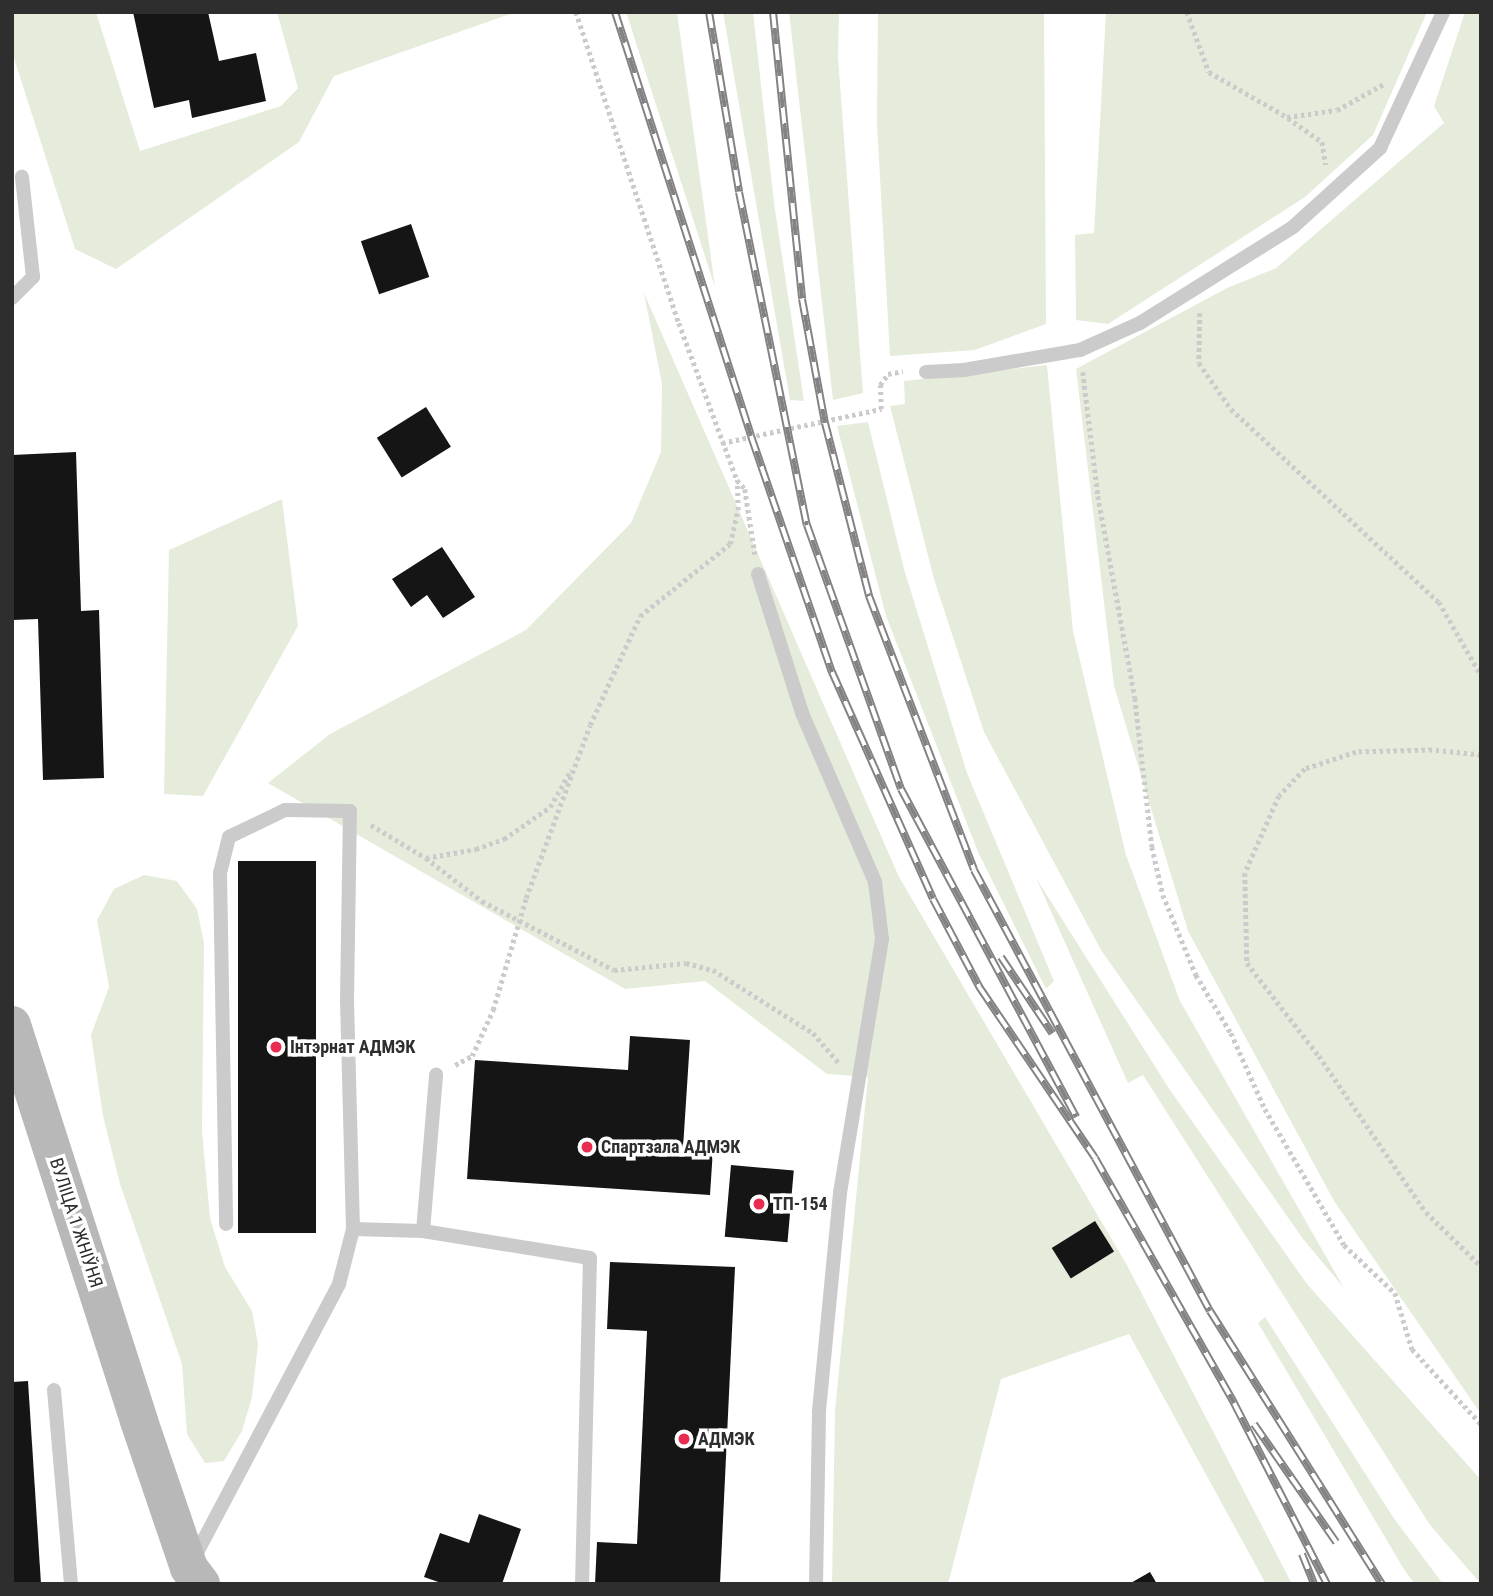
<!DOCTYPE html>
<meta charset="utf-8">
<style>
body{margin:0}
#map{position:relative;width:1493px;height:1596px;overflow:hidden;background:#fff;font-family:"Roboto Condensed",sans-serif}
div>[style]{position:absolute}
.green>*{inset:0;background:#e6ecdb}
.building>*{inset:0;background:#151515;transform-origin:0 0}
.path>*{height:4.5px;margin-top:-2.25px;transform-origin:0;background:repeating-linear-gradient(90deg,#cbcbcb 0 3.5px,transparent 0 7px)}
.service>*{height:14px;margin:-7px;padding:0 7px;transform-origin:7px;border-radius:7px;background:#cbcbcb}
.secondary>*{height:38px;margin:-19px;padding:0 19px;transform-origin:19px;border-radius:19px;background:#b8b8b8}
.rail>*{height:8px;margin-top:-4px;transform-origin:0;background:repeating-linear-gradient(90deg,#fff 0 16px,#838383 0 32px);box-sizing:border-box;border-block:2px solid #838383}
.dots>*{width:19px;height:19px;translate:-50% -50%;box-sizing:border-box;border:4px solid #fff;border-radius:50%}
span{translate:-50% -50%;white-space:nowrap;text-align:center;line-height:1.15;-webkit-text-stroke:7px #fff;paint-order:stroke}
.poi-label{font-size:18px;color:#2e2e2e;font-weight:700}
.left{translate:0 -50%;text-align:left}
.street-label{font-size:18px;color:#2e2e2e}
.frame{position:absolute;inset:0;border:14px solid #2e2e2e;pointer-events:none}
</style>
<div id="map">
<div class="green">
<div style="clip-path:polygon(12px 12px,96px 12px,140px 151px,281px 106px,298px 88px,277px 12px,516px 12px,334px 76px,299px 142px,116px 269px,75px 249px,12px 52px)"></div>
<div style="clip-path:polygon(626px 12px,677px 12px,715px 287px)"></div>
<div style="clip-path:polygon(723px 12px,753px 12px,774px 203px,804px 401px,790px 400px)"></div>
<div style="clip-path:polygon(789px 12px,839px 12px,838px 57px,863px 393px,833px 400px)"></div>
<div style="clip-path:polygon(878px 12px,1044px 12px,1046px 324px,975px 350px,890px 356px,877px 124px)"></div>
<div style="clip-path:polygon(1106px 12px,1427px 12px,1373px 135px,1305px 197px,1108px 324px,1076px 320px,1075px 235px,1094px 233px)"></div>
<div style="clip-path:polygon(1465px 12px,1481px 12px,1481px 1414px,1334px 1201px,1188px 931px,1114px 686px,1076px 369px,1227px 288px,1276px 268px,1444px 123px,1434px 106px)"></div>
<div style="clip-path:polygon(644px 293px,899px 877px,1128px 1267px,1292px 1584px,1266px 1584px,1129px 1334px,1001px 1379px,948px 1584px,832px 1584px,835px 1411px,868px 1077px,827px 1074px,705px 981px,625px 989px,268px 783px,330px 734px,526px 630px,631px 523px,661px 452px,662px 384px)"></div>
<div style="clip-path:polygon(1047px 365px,1073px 631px,1126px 855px,1180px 1001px,1344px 1288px,1303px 1239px,1101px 950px,984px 732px,934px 579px,890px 406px,905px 404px,904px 381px)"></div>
<div style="clip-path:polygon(868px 422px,904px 569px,967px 773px,1054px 981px,1046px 989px,978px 852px,886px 616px,837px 426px)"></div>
<div style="clip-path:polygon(282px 499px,298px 626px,203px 796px,164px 794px,169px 550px)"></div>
<div style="clip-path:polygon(144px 875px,177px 881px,197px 909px,204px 943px,202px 1131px,210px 1218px,225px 1267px,252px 1311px,258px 1344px,252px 1397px,242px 1431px,224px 1461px,205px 1463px,187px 1434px,182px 1364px,120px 1184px,103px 1116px,91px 1035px,109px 987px,97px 920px,114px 889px)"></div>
<div style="clip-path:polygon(1036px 878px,1170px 1090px,1307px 1284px,1481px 1480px,1481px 1584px,1430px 1525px,1143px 1075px,1128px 1083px)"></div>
<div style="clip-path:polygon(1265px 1317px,1393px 1517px,1443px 1584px,1415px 1584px,1405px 1571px,1258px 1323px)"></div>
</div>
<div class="building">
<div style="clip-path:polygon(133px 12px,208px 12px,219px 61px,256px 53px,266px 101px,192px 118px,189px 100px,154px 108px)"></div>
<div style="left:411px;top:224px;width:56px;height:53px;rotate:71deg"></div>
<div style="left:426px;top:407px;width:47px;height:58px;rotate:58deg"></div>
<div style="clip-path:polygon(76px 452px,81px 611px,99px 610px,104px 778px,43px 780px,38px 619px,12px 620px,12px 455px)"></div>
<div style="clip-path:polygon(442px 547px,475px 597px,443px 618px,427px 595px,411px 607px,392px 579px)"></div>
<div style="left:238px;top:861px;width:78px;height:372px"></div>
<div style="clip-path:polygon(630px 1036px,690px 1040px,683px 1148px,713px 1149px,710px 1195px,467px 1179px,475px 1060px,628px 1070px)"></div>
<div style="left:731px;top:1165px;width:63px;height:72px;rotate:5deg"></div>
<div style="left:1095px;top:1221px;width:36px;height:51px;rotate:58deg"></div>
<div style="clip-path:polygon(610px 1262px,735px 1267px,720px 1584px,595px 1584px,597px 1542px,637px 1544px,647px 1331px,607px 1329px)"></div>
<div style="clip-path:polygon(28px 1381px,41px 1584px,12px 1584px,12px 1382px)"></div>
<div style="clip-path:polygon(479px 1514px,521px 1529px,502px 1584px,444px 1584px,424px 1577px,440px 1533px,469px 1543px)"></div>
<div style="clip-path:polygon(1150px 1572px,1157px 1584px,1129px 1584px)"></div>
</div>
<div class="path">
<div style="left:576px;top:12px;width:328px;rotate:71.7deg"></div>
<div style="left:679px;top:323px;width:167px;rotate:69.7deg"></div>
<div style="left:737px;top:480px;width:12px;rotate:48deg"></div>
<div style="left:745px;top:489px;width:66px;rotate:81.3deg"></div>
<div style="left:1187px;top:12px;width:64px;rotate:69.9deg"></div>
<div style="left:1209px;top:72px;width:90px;rotate:30deg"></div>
<div style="left:1287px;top:117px;width:50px;rotate:-8deg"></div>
<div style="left:1337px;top:110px;width:54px;rotate:-29deg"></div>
<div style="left:1288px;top:118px;width:42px;rotate:35.2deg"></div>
<div style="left:1322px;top:142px;width:23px;rotate:80deg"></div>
<div style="left:1200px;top:313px;width:50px;rotate:91.1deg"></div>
<div style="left:1199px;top:363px;width:56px;rotate:55.2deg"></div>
<div style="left:1231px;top:409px;width:284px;rotate:42.9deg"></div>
<div style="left:1439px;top:602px;width:84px;rotate:60.1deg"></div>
<div style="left:1083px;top:372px;width:125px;rotate:83.1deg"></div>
<div style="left:1098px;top:496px;width:205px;rotate:79.6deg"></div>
<div style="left:1135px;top:698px;width:150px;rotate:83.5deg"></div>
<div style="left:1152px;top:847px;width:49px;rotate:77.1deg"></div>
<div style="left:1163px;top:895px;width:87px;rotate:67.6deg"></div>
<div style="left:1196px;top:975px;width:68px;rotate:58.9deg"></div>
<div style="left:1231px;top:1033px;width:83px;rotate:65.9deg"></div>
<div style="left:1265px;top:1109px;width:157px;rotate:59.8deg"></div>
<div style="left:1344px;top:1245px;width:70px;rotate:43.3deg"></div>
<div style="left:1395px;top:1293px;width:59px;rotate:73.1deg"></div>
<div style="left:1412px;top:1349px;width:102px;rotate:47.4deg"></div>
<div style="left:722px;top:443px;width:163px;rotate:-12.1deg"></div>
<div style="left:881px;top:409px;width:24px;rotate:-92deg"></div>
<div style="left:880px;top:385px;width:14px;rotate:-54deg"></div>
<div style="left:888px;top:374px;width:15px;rotate:-11deg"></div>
<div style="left:1481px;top:755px;width:49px;rotate:-174.2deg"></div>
<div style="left:1432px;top:750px;width:76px;rotate:178.5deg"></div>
<div style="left:1356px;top:752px;width:54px;rotate:161.6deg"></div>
<div style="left:1305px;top:769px;width:37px;rotate:134deg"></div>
<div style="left:1279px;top:796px;width:84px;rotate:113.8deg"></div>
<div style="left:1245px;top:873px;width:90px;rotate:88.7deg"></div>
<div style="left:1247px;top:963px;width:118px;rotate:52.3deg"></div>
<div style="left:1319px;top:1056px;width:189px;rotate:55.6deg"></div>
<div style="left:1426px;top:1212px;width:77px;rotate:44.5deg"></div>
<div style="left:371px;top:825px;width:64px;rotate:31deg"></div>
<div style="left:426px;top:858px;width:51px;rotate:-10.2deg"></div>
<div style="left:476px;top:849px;width:30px;rotate:-20deg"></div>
<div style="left:504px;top:839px;width:56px;rotate:-34.8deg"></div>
<div style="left:550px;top:807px;width:43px;rotate:-60.4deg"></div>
<div style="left:426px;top:858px;width:71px;rotate:37.5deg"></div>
<div style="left:482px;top:901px;width:149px;rotate:27.6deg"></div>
<div style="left:614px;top:970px;width:72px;rotate:-5.6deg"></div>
<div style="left:686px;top:963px;width:28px;rotate:15deg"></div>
<div style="left:713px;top:970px;width:118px;rotate:32.2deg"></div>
<div style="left:813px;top:1033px;width:40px;rotate:49deg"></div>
<div style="left:455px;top:1065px;width:19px;rotate:-28deg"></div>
<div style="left:472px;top:1056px;width:51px;rotate:-65.5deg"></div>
<div style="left:493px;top:1010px;width:117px;rotate:-73.6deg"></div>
<div style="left:526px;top:898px;width:184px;rotate:-69.7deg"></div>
<div style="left:590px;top:725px;width:120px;rotate:-65.4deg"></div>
<div style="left:640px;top:616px;width:115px;rotate:-38.7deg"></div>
<div style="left:730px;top:544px;width:35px;rotate:-77deg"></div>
<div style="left:738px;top:510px;width:30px;rotate:-92deg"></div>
</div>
<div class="service">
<div style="left:12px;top:298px;width:30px;rotate:-45deg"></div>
<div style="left:33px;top:277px;width:101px;rotate:-96.3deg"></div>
<div style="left:926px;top:372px;width:38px;rotate:-3deg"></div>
<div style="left:964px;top:370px;width:118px;rotate:-9.8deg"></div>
<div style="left:1080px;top:350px;width:66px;rotate:-24.2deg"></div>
<div style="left:1140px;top:323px;width:181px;rotate:-32.1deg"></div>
<div style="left:1293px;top:227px;width:118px;rotate:-42.2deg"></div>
<div style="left:1380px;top:148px;width:150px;rotate:-65.1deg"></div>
<div style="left:758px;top:574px;width:146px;rotate:72.4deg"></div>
<div style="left:802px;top:713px;width:184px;rotate:66.6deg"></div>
<div style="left:875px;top:882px;width:57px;rotate:83deg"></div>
<div style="left:882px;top:939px;width:257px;rotate:99.4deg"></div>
<div style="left:840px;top:1193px;width:221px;rotate:95.5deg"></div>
<div style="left:819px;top:1413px;width:171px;rotate:91deg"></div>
<div style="left:353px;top:1229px;width:70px;rotate:1.6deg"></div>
<div style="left:423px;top:1231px;width:169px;rotate:9.2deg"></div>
<div style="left:590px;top:1258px;width:326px;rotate:91.4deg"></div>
<div style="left:423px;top:1231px;width:157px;rotate:-85.2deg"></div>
<div style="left:54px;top:1390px;width:195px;rotate:85deg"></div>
<div style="left:193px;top:1560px;width:312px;rotate:-62.1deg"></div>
<div style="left:339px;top:1284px;width:57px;rotate:-75.7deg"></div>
<div style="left:353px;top:1229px;width:229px;rotate:-91.5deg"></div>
<div style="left:347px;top:1000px;width:189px;rotate:-89.1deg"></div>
<div style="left:350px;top:811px;width:65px;rotate:-179.1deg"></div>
<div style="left:285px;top:810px;width:62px;rotate:154.3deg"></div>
<div style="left:229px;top:837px;width:37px;rotate:104deg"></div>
<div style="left:220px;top:873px;width:351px;rotate:89deg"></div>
</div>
<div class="secondary">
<div style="left:12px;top:1025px;width:416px;rotate:72.2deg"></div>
<div style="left:139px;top:1421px;width:155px;rotate:71.2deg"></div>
<div style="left:189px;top:1568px;width:20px;rotate:53deg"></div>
</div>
<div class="rail">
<div style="left:615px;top:12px;width:445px;rotate:72.2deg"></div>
<div style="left:751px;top:436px;width:250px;rotate:71.1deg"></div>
<div style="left:832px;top:672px;width:248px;rotate:66deg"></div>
<div style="left:933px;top:899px;width:101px;rotate:62.2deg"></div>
<div style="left:980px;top:988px;width:205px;rotate:55.9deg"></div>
<div style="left:1095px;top:1158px;width:282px;rotate:60.4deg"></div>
<div style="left:1234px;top:1403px;width:203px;rotate:62.8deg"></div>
<div style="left:709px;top:12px;width:182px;rotate:80.5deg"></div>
<div style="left:739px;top:192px;width:340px;rotate:78.5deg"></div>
<div style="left:807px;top:525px;width:280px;rotate:70.4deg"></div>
<div style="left:901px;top:789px;width:372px;rotate:61.9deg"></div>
<div style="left:773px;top:12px;width:288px;rotate:84.2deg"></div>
<div style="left:802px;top:299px;width:126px;rotate:79.5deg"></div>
<div style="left:825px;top:423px;width:179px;rotate:75.7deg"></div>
<div style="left:869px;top:596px;width:293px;rotate:69deg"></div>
<div style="left:974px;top:870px;width:500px;rotate:61.85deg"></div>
<div style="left:1210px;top:1311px;width:323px;rotate:57.8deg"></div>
<div style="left:1001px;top:957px;width:92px;rotate:56.1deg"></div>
<div style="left:1254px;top:1424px;width:144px;rotate:55.2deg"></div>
<div style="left:1302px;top:1554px;width:32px;rotate:68deg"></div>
</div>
<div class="dots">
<div style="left:276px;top:1047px;background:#e92c4f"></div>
<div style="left:587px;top:1147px;background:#e92c4f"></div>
<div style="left:759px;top:1204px;background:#e92c4f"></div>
<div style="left:684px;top:1439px;background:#e92c4f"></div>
</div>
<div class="poi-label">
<span class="left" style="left:290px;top:1047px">Інтэрнат АДМЭК</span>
<span class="left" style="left:601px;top:1147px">Спартзала АДМЭК</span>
<span class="left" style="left:773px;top:1204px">ТП-154</span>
<span class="left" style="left:698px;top:1439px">АДМЭК</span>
</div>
<div class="street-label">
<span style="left:76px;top:1223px;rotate:72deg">ВУЛІЦА 1 ЖНІЎНЯ</span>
</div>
<div class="frame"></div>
</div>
